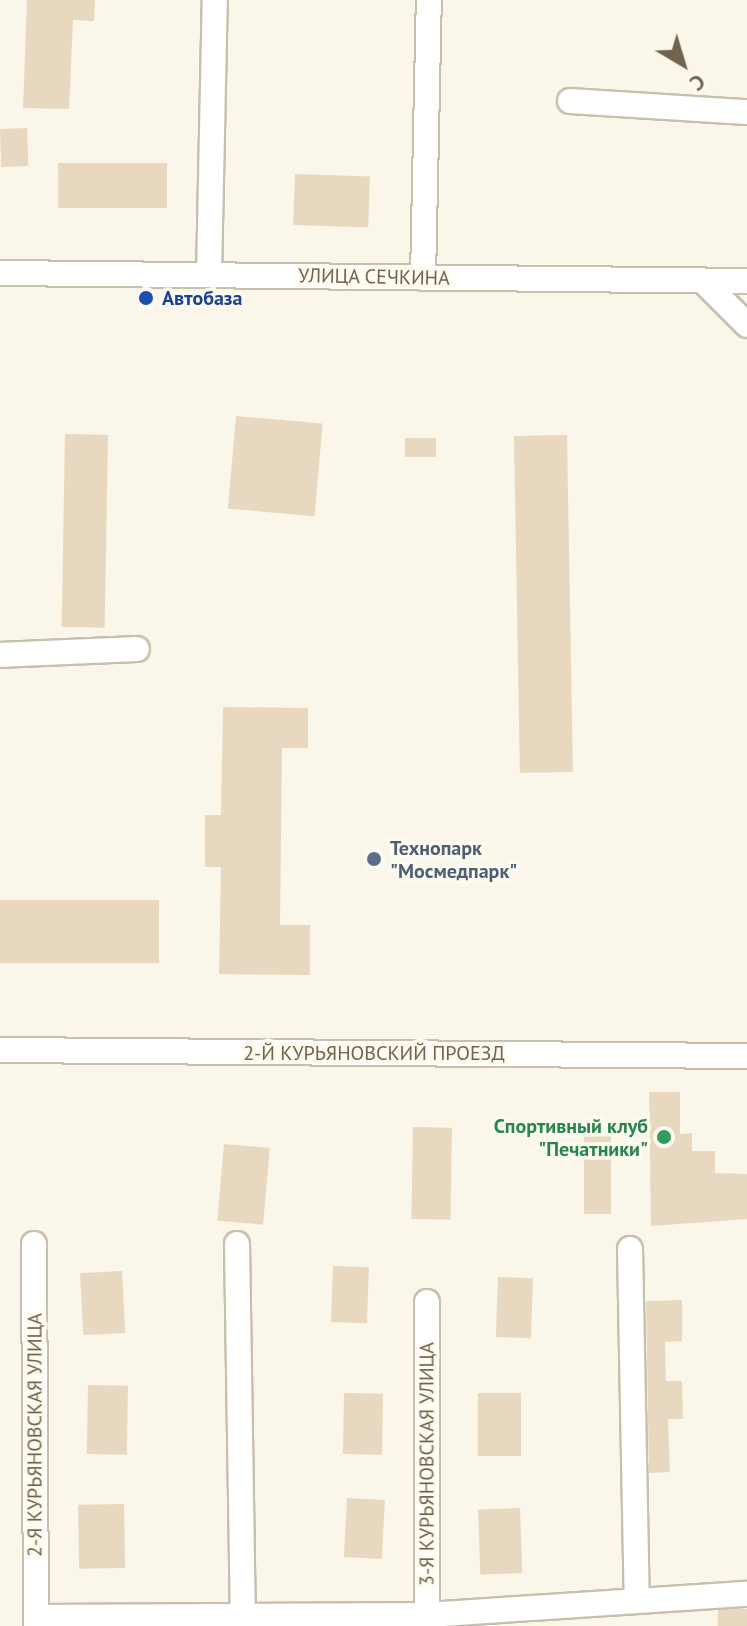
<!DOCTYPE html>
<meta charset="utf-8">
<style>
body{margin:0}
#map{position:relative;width:747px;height:1626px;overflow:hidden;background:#faf7ea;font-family:"PT Sans",sans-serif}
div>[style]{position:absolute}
.building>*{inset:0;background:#e8d8c0;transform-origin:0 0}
.roads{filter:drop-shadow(2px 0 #c8bfae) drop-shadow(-2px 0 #c8bfae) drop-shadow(0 2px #c8bfae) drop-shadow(0 -2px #c8bfae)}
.minor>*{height:24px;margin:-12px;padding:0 12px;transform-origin:12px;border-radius:12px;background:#fff}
.dots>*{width:22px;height:22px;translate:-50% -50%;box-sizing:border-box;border:4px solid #fdfbf0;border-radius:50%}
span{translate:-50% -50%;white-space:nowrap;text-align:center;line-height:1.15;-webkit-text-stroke:7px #fdfbf0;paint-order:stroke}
.street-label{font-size:20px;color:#726350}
.transit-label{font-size:20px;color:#164399;font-weight:700}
.left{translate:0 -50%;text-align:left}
.service-label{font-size:20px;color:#4e5e75;font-weight:700}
.leisure-label{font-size:20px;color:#27864d;font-weight:700}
.right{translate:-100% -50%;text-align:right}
.north{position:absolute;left:643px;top:24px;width:80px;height:80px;-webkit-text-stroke:6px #fdfbf0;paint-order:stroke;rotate:142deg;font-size:22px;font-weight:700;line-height:32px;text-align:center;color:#726350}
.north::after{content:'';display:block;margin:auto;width:28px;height:36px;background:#726350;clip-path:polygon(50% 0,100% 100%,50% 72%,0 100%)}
</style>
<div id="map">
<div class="building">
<div style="clip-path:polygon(27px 0,95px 0,94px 21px,73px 20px,69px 109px,23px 108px)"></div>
<div style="left:27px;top:128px;width:38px;height:27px;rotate:88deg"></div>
<div style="left:167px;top:163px;width:45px;height:109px;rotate:90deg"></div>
<div style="left:295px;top:174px;width:75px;height:51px;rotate:2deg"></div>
<div style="left:236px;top:416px;width:87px;height:93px;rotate:5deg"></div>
<div style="left:65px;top:434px;width:43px;height:193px;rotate:1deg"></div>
<div style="left:567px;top:435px;width:337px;height:53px;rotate:89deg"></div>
<div style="left:405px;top:438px;width:31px;height:19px"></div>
<div style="clip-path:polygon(223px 707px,308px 708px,308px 748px,282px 748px,280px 925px,310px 925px,310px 975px,219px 974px,221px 867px,205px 867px,205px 815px,221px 815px)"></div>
<div style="left:0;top:900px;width:159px;height:63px"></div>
<div style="clip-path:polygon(649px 1092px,680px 1092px,680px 1134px,692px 1133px,692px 1151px,715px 1151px,715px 1173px,747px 1174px,747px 1219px,651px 1226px)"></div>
<div style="left:413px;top:1127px;width:39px;height:92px;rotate:1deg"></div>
<div style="left:584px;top:1136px;width:27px;height:78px"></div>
<div style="left:224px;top:1144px;width:46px;height:77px;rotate:5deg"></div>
<div style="left:333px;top:1266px;width:36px;height:56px;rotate:2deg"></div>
<div style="left:122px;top:1271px;width:62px;height:42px;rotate:87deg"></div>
<div style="left:498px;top:1277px;width:35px;height:60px;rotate:2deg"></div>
<div style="clip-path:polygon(682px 1300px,682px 1341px,665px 1342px,666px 1381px,682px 1381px,683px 1419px,668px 1419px,670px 1472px,649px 1473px,646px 1301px)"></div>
<div style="left:88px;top:1385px;width:40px;height:69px;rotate:1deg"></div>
<div style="left:344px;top:1393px;width:39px;height:61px;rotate:1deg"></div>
<div style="left:478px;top:1393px;width:43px;height:63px"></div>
<div style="left:347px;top:1498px;width:38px;height:59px;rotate:3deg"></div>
<div style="left:124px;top:1504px;width:64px;height:46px;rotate:89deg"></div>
<div style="left:520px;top:1508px;width:65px;height:42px;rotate:88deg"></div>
<div style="left:747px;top:1609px;width:17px;height:29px;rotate:90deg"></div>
</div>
<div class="roads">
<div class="minor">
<div style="left:570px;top:101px;width:177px;rotate:3.6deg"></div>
<div style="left:0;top:273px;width:747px;rotate:0.61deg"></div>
<div style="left:209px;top:275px;width:275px;rotate:-88.8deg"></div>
<div style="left:423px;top:278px;width:278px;rotate:-88.8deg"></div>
<div style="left:703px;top:281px;width:62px;rotate:45deg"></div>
<div style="left:0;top:655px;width:137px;rotate:-2.5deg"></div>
<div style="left:0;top:1050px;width:747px;rotate:0.46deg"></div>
<div style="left:34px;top:1244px;width:382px;rotate:89.7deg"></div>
<div style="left:237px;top:1244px;width:368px;rotate:89.1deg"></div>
<div style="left:630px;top:1249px;width:349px;rotate:88.9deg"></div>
<div style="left:427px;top:1302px;width:324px;rotate:90deg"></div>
<div style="left:36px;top:1617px;width:391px;rotate:-0.3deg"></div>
<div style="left:427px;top:1615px;width:321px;rotate:-3.8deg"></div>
</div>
</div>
<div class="dots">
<div style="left:146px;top:298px;background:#1a4fb4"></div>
<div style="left:374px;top:859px;background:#5c6f8a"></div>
<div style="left:664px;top:1137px;background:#2e9e5b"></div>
</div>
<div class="street-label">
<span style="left:374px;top:277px;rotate:1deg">УЛИЦА СЕЧКИНА</span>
<span style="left:374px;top:1053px">2-Й КУРЬЯНОВСКИЙ ПРОЕЗД</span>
<span style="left:35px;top:1435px;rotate:-90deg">2-Я КУРЬЯНОВСКАЯ УЛИЦА</span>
<span style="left:427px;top:1464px;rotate:-90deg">3-Я КУРЬЯНОВСКАЯ УЛИЦА</span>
</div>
<div class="transit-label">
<span class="left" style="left:162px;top:298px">Автобаза</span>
</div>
<div class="service-label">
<span class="left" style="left:390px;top:860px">Технопарк<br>"Мосмедпарк"</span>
</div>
<div class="leisure-label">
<span class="right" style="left:648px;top:1138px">Спортивный клуб<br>"Печатники"</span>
</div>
<div class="north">С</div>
</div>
